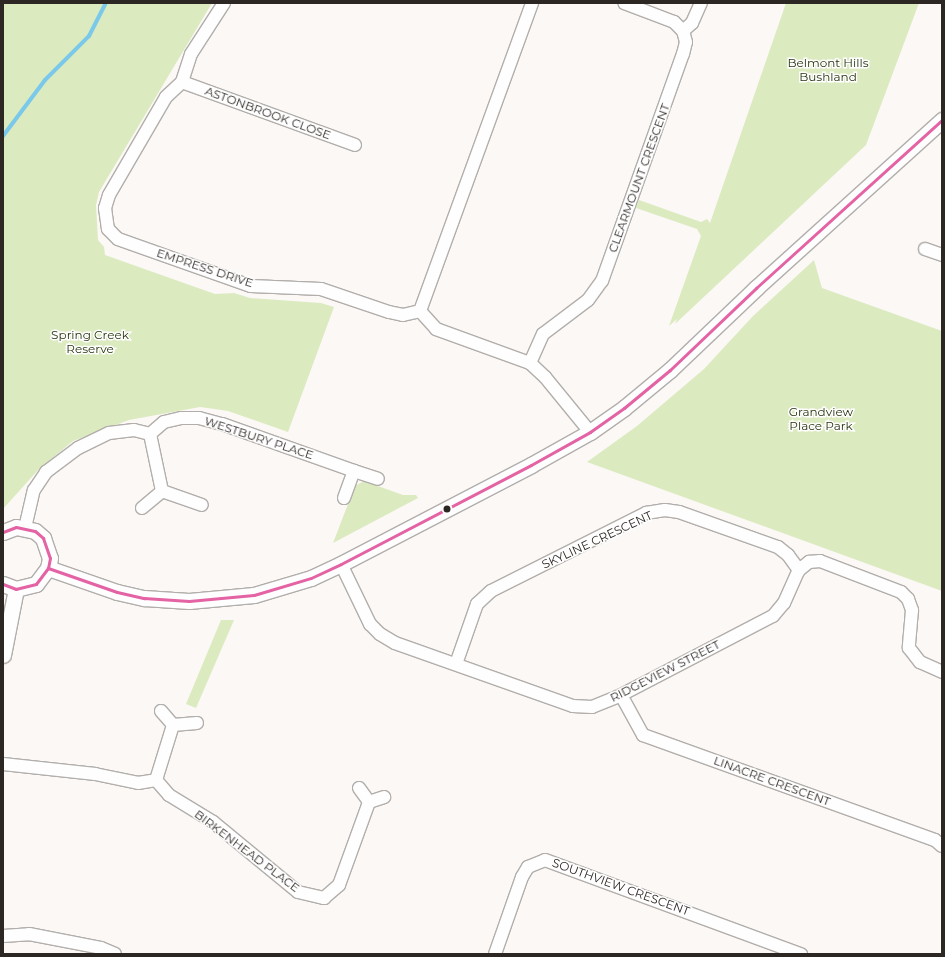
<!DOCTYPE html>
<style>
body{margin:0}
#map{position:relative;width:945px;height:957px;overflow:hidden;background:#fbf8f6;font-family:Montserrat,sans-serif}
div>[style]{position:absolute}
.green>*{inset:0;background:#dceac0}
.stream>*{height:4px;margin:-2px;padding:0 2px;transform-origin:2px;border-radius:2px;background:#7ac9ea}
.roads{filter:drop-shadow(1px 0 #b2aeab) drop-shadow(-1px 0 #b2aeab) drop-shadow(0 1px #b2aeab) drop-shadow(0 -1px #b2aeab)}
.minor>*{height:12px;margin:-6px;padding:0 6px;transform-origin:6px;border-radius:6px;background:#fefefe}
.tertiary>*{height:15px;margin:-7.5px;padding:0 7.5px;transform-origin:7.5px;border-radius:7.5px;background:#fefefe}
.bus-1>*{height:3px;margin:-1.5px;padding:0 1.5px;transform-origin:1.5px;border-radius:1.5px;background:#e463a4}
.dots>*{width:11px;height:11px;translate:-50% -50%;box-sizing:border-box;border:2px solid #fff;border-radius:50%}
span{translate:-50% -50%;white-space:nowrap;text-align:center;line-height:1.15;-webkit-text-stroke:3px #fff;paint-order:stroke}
.park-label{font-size:12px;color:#293510}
.street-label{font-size:12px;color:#2d2724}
.frame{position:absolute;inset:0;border:4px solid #2d2724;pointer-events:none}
</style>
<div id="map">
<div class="green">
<div style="clip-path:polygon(3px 3px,212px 3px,99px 192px,96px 205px,98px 240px,104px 247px,105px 255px,215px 294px,234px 293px,250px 298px,321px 303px,334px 307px,288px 432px,228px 411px,200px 407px,129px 420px,73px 441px,39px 469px,3px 509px)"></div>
<div style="clip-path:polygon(786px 3px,919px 3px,866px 145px,675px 324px,677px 319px,669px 326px,701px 236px,697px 229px,636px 208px,639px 200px,701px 222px,707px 219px,710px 223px)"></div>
<div style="clip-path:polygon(814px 260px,822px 288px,942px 331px,942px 591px,587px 462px,637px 426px,704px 369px,753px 316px)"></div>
<div style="clip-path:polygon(364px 481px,403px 495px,416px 495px,418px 498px,333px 543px,355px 486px)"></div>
<div style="clip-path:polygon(221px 620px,234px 620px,196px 708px,186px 704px)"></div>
</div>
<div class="stream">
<div style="left:3px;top:136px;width:70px;rotate:-53.1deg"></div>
<div style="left:45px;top:80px;width:62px;rotate:-45deg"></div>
<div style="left:89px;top:36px;width:37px;rotate:-63deg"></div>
</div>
<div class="roads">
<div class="minor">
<div style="left:224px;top:3px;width:61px;rotate:122.9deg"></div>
<div style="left:191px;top:54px;width:29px;rotate:108deg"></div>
<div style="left:182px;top:82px;width:22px;rotate:137deg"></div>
<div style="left:166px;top:97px;width:113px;rotate:120.2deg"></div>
<div style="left:109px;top:195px;width:14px;rotate:107deg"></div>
<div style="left:105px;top:208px;width:21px;rotate:82deg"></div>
<div style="left:108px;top:229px;width:14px;rotate:45deg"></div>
<div style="left:118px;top:239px;width:141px;rotate:19.5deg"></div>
<div style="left:251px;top:286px;width:70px;rotate:2.5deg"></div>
<div style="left:321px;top:289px;width:72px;rotate:18.7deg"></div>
<div style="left:389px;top:312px;width:14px;rotate:12deg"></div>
<div style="left:403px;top:315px;width:17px;rotate:-13deg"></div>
<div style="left:420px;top:311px;width:24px;rotate:48deg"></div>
<div style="left:436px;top:329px;width:100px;rotate:19.9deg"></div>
<div style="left:530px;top:363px;width:21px;rotate:43deg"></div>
<div style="left:545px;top:377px;width:71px;rotate:50.7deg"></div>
<div style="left:683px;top:31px;width:12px;rotate:-42deg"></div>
<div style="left:692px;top:23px;width:22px;rotate:-66deg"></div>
<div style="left:182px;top:82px;width:184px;rotate:20deg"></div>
<div style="left:925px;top:249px;width:18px;rotate:19deg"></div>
<div style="left:420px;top:311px;width:328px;rotate:-70deg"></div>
<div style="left:530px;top:363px;width:32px;rotate:-66deg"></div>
<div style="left:543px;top:334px;width:56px;rotate:-37.1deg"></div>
<div style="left:588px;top:300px;width:24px;rotate:-54deg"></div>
<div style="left:602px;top:281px;width:241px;rotate:-70.4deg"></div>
<div style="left:683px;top:54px;width:12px;rotate:-76deg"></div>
<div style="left:686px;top:42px;width:11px;rotate:-105deg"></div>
<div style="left:683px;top:31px;width:13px;rotate:-135deg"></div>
<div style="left:674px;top:22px;width:53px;rotate:-159.2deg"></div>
<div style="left:150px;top:434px;width:58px;rotate:78.1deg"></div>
<div style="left:344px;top:498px;width:29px;rotate:-70deg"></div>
<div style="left:354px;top:471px;width:25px;rotate:18deg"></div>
<div style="left:142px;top:508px;width:26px;rotate:-40deg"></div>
<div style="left:162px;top:491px;width:42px;rotate:19.3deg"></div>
<div style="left:25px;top:528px;width:39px;rotate:-77deg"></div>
<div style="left:34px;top:490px;width:22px;rotate:-56deg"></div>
<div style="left:46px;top:472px;width:40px;rotate:-37deg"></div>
<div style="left:78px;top:448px;width:34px;rotate:-26deg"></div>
<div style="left:109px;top:433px;width:25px;rotate:-7deg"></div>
<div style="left:134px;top:430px;width:16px;rotate:14deg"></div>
<div style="left:150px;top:434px;width:18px;rotate:-41deg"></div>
<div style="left:164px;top:422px;width:18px;rotate:-13deg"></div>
<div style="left:182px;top:418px;width:17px"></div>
<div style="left:199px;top:418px;width:24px;rotate:15deg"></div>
<div style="left:222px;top:424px;width:140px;rotate:19.6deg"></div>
<div style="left:341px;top:564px;width:67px;rotate:64.2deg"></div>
<div style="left:370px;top:624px;width:14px;rotate:45deg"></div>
<div style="left:380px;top:634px;width:17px;rotate:31deg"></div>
<div style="left:395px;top:643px;width:189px;rotate:19.5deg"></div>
<div style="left:573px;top:706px;width:19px;rotate:3deg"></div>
<div style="left:592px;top:707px;width:31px;rotate:-22deg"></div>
<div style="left:621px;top:695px;width:171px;rotate:-27.5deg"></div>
<div style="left:773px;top:616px;width:17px;rotate:-50deg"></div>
<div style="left:784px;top:603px;width:36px;rotate:-66deg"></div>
<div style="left:799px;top:570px;width:13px;rotate:-39deg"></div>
<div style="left:809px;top:562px;width:11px;rotate:-5deg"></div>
<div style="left:820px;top:561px;width:87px;rotate:20.9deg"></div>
<div style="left:901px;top:592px;width:10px;rotate:45deg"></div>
<div style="left:908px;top:599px;width:12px;rotate:70deg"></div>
<div style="left:912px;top:610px;width:38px;rotate:95deg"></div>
<div style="left:909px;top:648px;width:18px;rotate:52deg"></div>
<div style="left:920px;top:662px;width:24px;rotate:24deg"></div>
<div style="left:456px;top:664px;width:64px;rotate:-70.7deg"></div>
<div style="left:477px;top:604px;width:19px;rotate:-43deg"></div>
<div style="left:491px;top:591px;width:174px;rotate:-26.7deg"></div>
<div style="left:646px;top:513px;width:19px;rotate:-9deg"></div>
<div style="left:665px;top:510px;width:14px;rotate:8deg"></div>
<div style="left:679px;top:512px;width:105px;rotate:19.5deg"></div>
<div style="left:778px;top:547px;width:13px;rotate:39deg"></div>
<div style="left:788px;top:555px;width:19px;rotate:54deg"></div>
<div style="left:621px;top:695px;width:46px;rotate:61.2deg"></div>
<div style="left:643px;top:735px;width:310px;rotate:19.8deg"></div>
<div style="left:935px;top:840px;width:9px;rotate:41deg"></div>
<div style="left:161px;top:711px;width:18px;rotate:49deg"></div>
<div style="left:173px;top:725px;width:24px;rotate:-5deg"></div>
<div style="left:3px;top:764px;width:93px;rotate:6.2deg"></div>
<div style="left:95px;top:774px;width:44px;rotate:11.8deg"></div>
<div style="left:138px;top:783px;width:18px;rotate:-9deg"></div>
<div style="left:156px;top:780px;width:20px;rotate:49deg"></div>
<div style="left:169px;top:795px;width:52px;rotate:31.5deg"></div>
<div style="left:213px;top:822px;width:110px;rotate:39.5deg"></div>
<div style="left:298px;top:892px;width:27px;rotate:13deg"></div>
<div style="left:324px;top:898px;width:20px;rotate:-41deg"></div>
<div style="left:339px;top:885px;width:88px;rotate:-70.1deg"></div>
<div style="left:156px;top:780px;width:58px;rotate:-72.8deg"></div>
<div style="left:359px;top:788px;width:17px;rotate:54deg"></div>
<div style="left:369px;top:802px;width:16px;rotate:-18deg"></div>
<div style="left:3px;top:936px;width:26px;rotate:-4deg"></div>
<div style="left:29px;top:934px;width:73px;rotate:11deg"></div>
<div style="left:101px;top:948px;width:15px;rotate:23deg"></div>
<div style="left:495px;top:954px;width:82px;rotate:-70.7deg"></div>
<div style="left:522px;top:877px;width:12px;rotate:-59deg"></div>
<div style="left:528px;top:867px;width:18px;rotate:-22deg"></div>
<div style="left:545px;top:860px;width:273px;rotate:20.2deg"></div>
</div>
<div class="tertiary">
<div style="left:3px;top:532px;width:14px;rotate:-21deg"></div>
<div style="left:16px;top:527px;width:19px;rotate:12deg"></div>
<div style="left:35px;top:531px;width:11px;rotate:41deg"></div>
<div style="left:43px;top:538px;width:21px;rotate:71deg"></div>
<div style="left:50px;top:558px;width:10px;rotate:101deg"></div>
<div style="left:48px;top:568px;width:20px;rotate:127deg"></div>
<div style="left:36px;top:584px;width:21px;rotate:166deg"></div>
<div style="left:16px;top:589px;width:14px;rotate:-159deg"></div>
<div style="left:48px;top:568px;width:73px;rotate:19.2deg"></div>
<div style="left:117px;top:592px;width:28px;rotate:13deg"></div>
<div style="left:144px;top:598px;width:45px;rotate:3.8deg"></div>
<div style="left:189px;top:601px;width:65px;rotate:-5.3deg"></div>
<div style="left:254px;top:595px;width:59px;rotate:-16.6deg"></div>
<div style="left:311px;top:578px;width:33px;rotate:-25deg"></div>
<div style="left:341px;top:564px;width:214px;rotate:-27.5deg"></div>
<div style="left:531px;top:465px;width:68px;rotate:-29.2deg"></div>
<div style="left:590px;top:432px;width:42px;rotate:-35.2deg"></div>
<div style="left:624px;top:408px;width:60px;rotate:-39.6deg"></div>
<div style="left:670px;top:370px;width:119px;rotate:-43.6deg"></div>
<div style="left:756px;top:288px;width:251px;rotate:-42.1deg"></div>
<div style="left:3px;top:655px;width:67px;rotate:-78.9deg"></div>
</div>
</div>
<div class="bus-1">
<div style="left:3px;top:532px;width:14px;rotate:-21deg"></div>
<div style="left:16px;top:527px;width:19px;rotate:12deg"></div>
<div style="left:35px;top:531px;width:11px;rotate:41deg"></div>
<div style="left:43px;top:538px;width:21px;rotate:71deg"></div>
<div style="left:50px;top:558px;width:10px;rotate:101deg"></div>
<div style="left:48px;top:568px;width:20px;rotate:127deg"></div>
<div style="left:36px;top:584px;width:21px;rotate:166deg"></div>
<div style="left:16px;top:589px;width:14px;rotate:-159deg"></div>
<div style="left:48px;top:568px;width:73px;rotate:19.2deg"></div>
<div style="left:117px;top:592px;width:28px;rotate:13deg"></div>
<div style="left:144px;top:598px;width:45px;rotate:3.8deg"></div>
<div style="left:189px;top:601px;width:65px;rotate:-5.3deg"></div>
<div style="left:254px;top:595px;width:59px;rotate:-16.6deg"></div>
<div style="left:311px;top:578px;width:33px;rotate:-25deg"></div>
<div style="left:341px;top:564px;width:214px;rotate:-27.5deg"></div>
<div style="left:531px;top:465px;width:68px;rotate:-29.2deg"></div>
<div style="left:590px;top:432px;width:42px;rotate:-35.2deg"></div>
<div style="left:624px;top:408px;width:60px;rotate:-39.6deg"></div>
<div style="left:670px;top:370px;width:119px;rotate:-43.6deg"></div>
<div style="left:756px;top:288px;width:251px;rotate:-42.1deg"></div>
</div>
<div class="dots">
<div style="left:447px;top:509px;background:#2d2724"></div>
</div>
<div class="park-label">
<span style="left:828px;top:70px">Belmont Hills<br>Bushland</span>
<span style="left:90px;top:342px">Spring Creek<br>Reserve</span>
<span style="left:821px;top:419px">Grandview<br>Place Park</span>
</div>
<div class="street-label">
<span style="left:268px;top:113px;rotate:20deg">ASTONBROOK CLOSE</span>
<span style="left:639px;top:178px;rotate:-70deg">CLEARMOUNT CRESCENT</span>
<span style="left:205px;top:268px;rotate:18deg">EMPRESS DRIVE</span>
<span style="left:259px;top:438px;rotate:18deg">WESTBURY PLACE</span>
<span style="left:597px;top:540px;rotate:-25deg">SKYLINE CRESCENT</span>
<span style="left:665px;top:671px;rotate:-27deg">RIDGEVIEW STREET</span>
<span style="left:772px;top:781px;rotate:20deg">LINACRE CRESCENT</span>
<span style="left:247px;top:851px;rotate:37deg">BIRKENHEAD PLACE</span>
<span style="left:621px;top:887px;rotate:20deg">SOUTHVIEW CRESCENT</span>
</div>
<div class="frame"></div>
</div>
